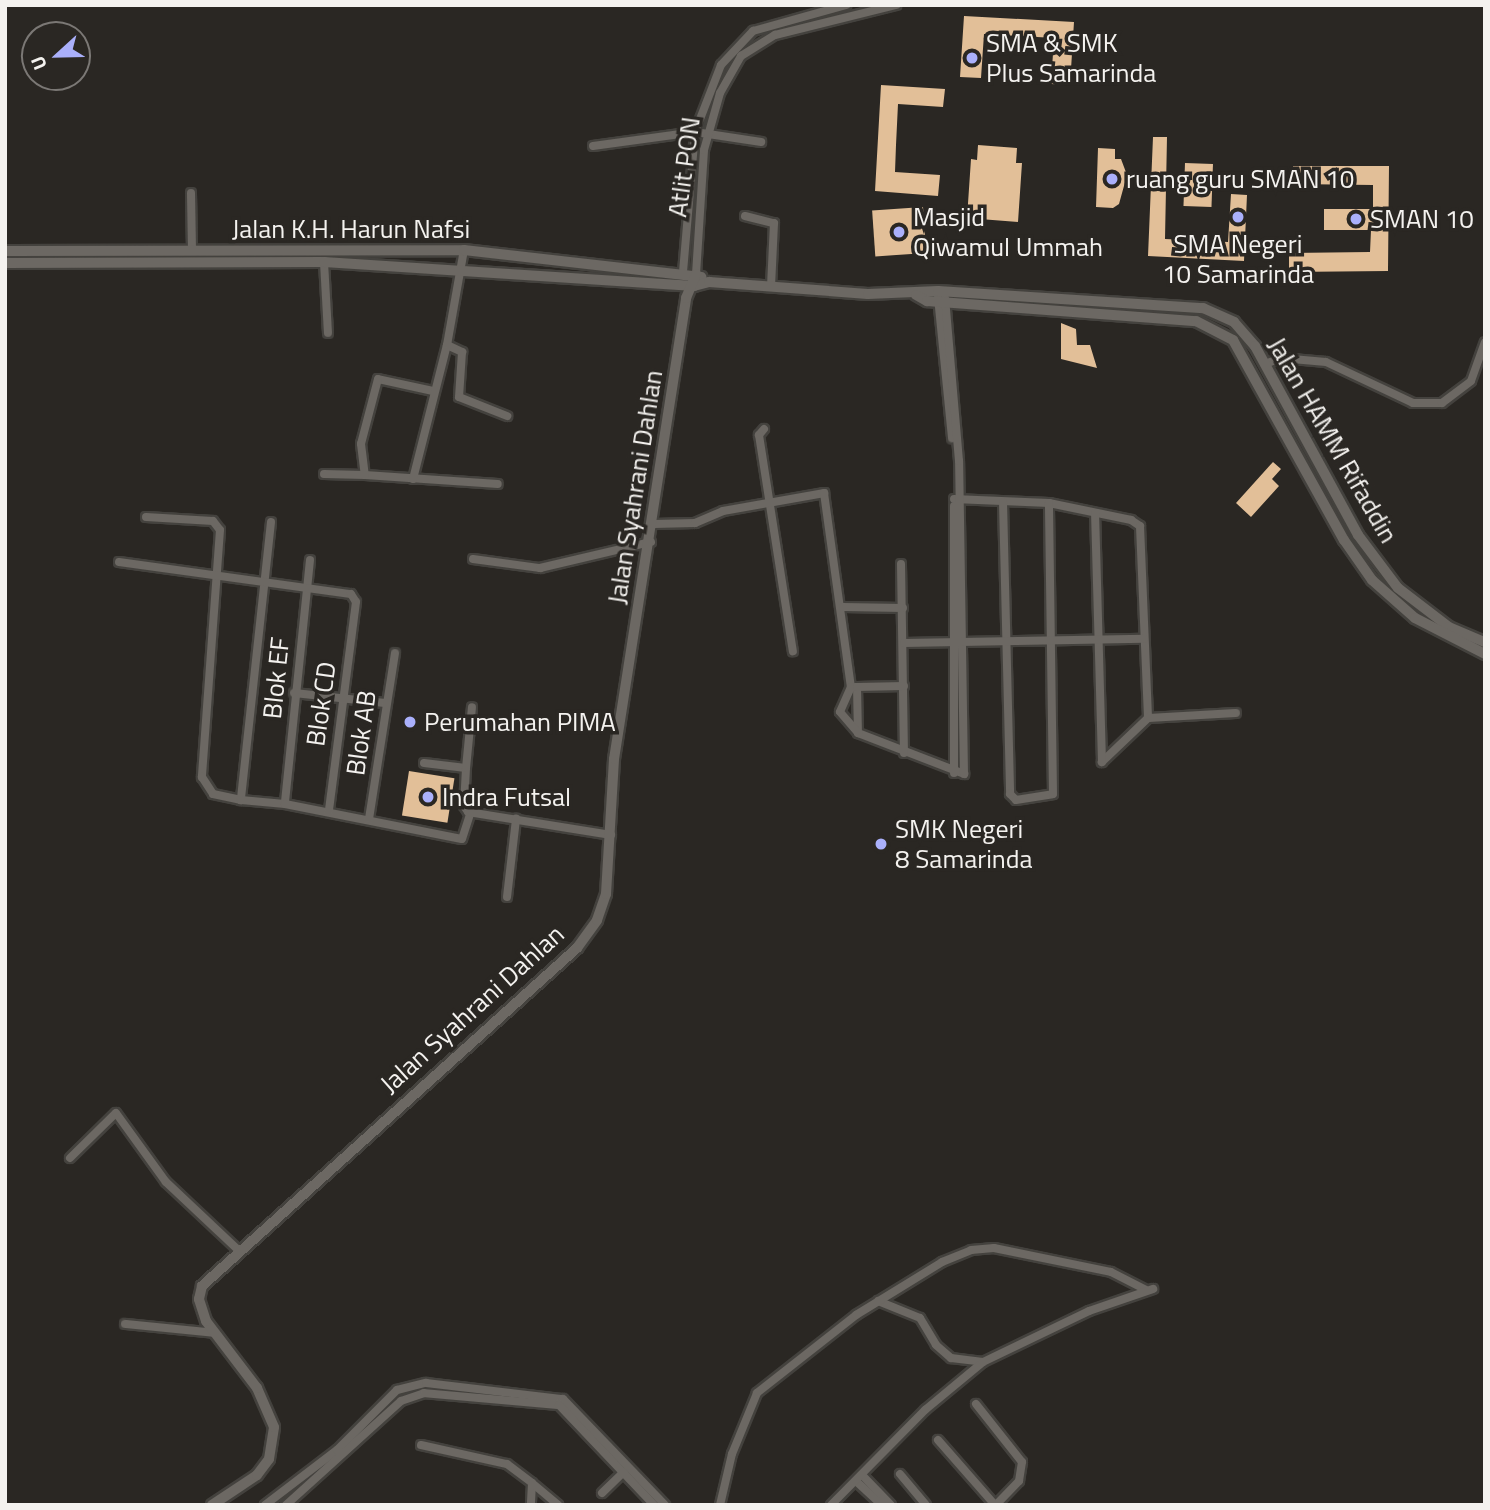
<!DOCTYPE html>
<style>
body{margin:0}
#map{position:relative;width:1490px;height:1510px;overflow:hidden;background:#2a2723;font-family:"Titillium Web",sans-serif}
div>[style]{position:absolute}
.building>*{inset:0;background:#e2bf98;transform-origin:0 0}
.roads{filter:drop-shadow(2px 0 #44423e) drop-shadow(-2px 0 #44423e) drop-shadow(0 2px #44423e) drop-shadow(0 -2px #44423e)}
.street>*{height:8px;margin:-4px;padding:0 4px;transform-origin:4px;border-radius:4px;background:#6c6863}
.secondary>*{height:10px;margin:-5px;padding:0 5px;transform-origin:5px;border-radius:5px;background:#6c6863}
.dots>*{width:19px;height:19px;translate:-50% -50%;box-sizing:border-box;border:4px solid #2a2723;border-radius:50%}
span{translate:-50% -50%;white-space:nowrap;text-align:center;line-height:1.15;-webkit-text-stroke:7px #2a2723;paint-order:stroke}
.poi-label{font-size:26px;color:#f4f2ef}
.left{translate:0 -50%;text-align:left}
.street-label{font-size:26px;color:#f4f2ef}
.frame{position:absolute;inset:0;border:7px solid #f4f2ef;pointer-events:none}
.north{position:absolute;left:21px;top:21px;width:70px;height:70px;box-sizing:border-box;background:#2a2723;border:2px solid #7b7875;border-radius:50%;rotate:248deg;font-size:19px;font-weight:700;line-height:28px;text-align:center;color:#f4f2ef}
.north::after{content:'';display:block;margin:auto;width:24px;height:32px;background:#aab0fb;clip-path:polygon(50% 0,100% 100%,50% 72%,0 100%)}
</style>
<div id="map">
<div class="building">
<div style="clip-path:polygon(964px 16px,1074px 22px,1070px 85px,1051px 84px,1054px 38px,984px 34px,981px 78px,960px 77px)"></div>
<div style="clip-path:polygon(881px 85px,945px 89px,943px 107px,898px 104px,896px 145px,895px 172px,940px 175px,938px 196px,875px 191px)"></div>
<div style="clip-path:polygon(1153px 137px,1167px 137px,1165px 239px,1228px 242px,1231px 194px,1247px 195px,1244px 261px,1148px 256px)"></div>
<div style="clip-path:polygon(978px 145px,1017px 148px,1016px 163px,1022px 163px,1018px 222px,967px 218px,971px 159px,977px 160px)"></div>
<div style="clip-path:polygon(1098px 148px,1115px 149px,1115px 159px,1121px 159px,1127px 175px,1119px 204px,1113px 208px,1096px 207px)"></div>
<div style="left:1185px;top:163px;width:28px;height:43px;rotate:2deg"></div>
<div style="clip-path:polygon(1293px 166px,1389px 166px,1388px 271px,1289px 272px,1289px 253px,1370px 252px,1371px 230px,1324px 230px,1324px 209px,1373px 209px,1373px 185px,1293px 184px)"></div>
<div style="left:923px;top:207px;width:46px;height:51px;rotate:86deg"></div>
<div style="clip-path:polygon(1061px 323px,1076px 329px,1077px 345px,1090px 345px,1097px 368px,1061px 359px)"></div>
<div style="clip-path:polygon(1273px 462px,1281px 469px,1272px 479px,1279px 486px,1251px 517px,1236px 503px)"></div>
<div style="left:409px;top:771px;width:46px;height:45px;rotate:9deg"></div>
</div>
<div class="roads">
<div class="street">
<div style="left:593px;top:146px;width:103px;rotate:-7.8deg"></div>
<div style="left:695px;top:132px;width:67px;rotate:8.6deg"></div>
<div style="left:191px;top:193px;width:58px;rotate:89deg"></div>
<div style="left:745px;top:216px;width:30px;rotate:14deg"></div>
<div style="left:774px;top:223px;width:63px;rotate:92.7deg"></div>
<div style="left:324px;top:262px;width:71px;rotate:86.8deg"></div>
<div style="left:683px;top:272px;width:141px;rotate:-85.1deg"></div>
<div style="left:695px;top:132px;width:72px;rotate:-68.8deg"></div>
<div style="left:721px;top:65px;width:47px;rotate:-46.7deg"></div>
<div style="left:753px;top:31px;width:97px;rotate:-15.6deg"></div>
<div style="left:696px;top:274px;width:124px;rotate:-86.3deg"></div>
<div style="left:704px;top:150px;width:59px;rotate:-74.3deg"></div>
<div style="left:720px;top:93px;width:43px;rotate:-60.4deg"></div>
<div style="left:741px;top:56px;width:40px;rotate:-32deg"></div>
<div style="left:775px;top:35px;width:125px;rotate:-13.9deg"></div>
<div style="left:938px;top:297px;width:142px;rotate:84.3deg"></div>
<div style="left:447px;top:345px;width:17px;rotate:25deg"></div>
<div style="left:462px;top:352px;width:45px;rotate:93.8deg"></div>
<div style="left:459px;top:397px;width:52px;rotate:21.6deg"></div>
<div style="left:1265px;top:364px;width:17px;rotate:-21deg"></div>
<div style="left:1281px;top:358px;width:45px;rotate:5.1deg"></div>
<div style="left:1326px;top:362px;width:96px;rotate:25.2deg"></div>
<div style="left:1413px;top:403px;width:29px"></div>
<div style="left:1442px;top:403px;width:36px;rotate:-37deg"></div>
<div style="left:1471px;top:381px;width:41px;rotate:-70.3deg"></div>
<div style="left:433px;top:391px;width:56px;rotate:-167.7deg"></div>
<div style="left:378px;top:379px;width:67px;rotate:104.7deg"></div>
<div style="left:361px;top:444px;width:31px;rotate:83deg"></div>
<div style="left:365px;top:475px;width:133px;rotate:3.9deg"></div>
<div style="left:764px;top:429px;width:8px;rotate:130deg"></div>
<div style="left:759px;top:435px;width:219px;rotate:81.1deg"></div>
<div style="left:324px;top:474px;width:41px;rotate:1.4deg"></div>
<div style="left:413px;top:479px;width:138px;rotate:-75.8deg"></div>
<div style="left:447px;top:345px;width:97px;rotate:-79.9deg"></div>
<div style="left:954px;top:499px;width:95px;rotate:2.4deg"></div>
<div style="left:1049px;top:503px;width:84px;rotate:11.7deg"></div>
<div style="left:1131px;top:520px;width:11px;rotate:34deg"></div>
<div style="left:1140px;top:526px;width:192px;rotate:87.6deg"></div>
<div style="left:1148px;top:718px;width:64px;rotate:136.3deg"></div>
<div style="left:1102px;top:762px;width:249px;rotate:-91.6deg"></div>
<div style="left:1003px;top:502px;width:292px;rotate:88.6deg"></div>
<div style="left:1010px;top:794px;width:8px;rotate:45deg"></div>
<div style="left:1016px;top:800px;width:37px;rotate:-9deg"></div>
<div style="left:1053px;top:794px;width:291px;rotate:-90.8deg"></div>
<div style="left:146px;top:517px;width:67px;rotate:3.4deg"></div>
<div style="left:213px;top:521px;width:11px;rotate:52deg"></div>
<div style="left:220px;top:530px;width:248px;rotate:94.2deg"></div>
<div style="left:202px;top:777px;width:20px;rotate:57deg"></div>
<div style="left:213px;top:794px;width:29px;rotate:12deg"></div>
<div style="left:271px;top:522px;width:280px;rotate:96.2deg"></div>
<div style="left:241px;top:800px;width:44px;rotate:5.2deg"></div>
<div style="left:654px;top:524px;width:41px;rotate:-1.4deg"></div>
<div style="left:695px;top:523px;width:30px;rotate:-23deg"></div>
<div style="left:723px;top:511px;width:103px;rotate:-10.1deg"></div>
<div style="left:824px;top:493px;width:196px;rotate:82.1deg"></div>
<div style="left:851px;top:687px;width:6px"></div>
<div style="left:857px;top:687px;width:46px;rotate:88.8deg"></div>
<div style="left:858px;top:733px;width:114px;rotate:21.1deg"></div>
<div style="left:964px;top:774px;width:313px;rotate:-90.9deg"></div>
<div style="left:959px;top:461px;width:163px;rotate:-94.9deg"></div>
<div style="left:473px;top:559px;width:68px;rotate:7.7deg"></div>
<div style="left:540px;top:568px;width:114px;rotate:-13.2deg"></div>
<div style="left:310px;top:560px;width:245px;rotate:95.9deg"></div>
<div style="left:285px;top:804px;width:180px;rotate:11.2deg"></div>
<div style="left:462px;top:839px;width:28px;rotate:-72deg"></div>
<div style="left:119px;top:562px;width:234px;rotate:7.9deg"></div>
<div style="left:351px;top:594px;width:9px;rotate:58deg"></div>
<div style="left:356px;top:602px;width:211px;rotate:97.4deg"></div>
<div style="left:901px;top:564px;width:189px;rotate:89.1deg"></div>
<div style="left:843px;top:607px;width:60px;rotate:1deg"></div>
<div style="left:904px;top:643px;width:240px;rotate:-1deg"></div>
<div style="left:851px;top:687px;width:27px;rotate:114deg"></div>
<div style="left:840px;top:712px;width:28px;rotate:49deg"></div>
<div style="left:857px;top:687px;width:47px;rotate:-1.2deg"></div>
<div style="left:294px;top:693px;width:92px;rotate:6.3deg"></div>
<div style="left:1148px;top:718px;width:88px;rotate:-3.3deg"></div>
<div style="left:424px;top:763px;width:42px;rotate:6.8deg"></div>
<div style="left:466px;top:768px;width:38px;rotate:93deg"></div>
<div style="left:464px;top:806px;width:7px;rotate:56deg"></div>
<div style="left:468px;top:812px;width:145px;rotate:9.1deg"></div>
<div style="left:466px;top:768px;width:61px;rotate:-84.4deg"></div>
<div style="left:954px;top:773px;width:267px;rotate:-90deg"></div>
<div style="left:369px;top:819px;width:168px;rotate:-81.1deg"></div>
<div style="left:507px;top:897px;width:79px;rotate:-83.4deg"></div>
<div style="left:70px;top:1158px;width:64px;rotate:-44.4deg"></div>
<div style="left:116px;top:1113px;width:85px;rotate:54.1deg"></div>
<div style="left:166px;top:1182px;width:98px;rotate:43.3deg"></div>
<div style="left:878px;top:1301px;width:45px;rotate:22deg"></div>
<div style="left:920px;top:1318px;width:31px;rotate:59deg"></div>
<div style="left:936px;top:1345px;width:20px;rotate:41deg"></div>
<div style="left:951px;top:1358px;width:32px;rotate:7deg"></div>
<div style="left:125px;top:1324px;width:90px;rotate:5.7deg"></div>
<div style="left:976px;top:1404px;width:74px;rotate:51.6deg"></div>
<div style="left:1022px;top:1462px;width:19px;rotate:99deg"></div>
<div style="left:1019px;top:1481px;width:33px;rotate:134deg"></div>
<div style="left:938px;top:1440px;width:86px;rotate:48.8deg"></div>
<div style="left:421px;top:1445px;width:88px;rotate:12.5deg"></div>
<div style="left:507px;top:1464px;width:31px;rotate:37deg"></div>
<div style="left:532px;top:1483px;width:22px;rotate:93deg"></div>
<div style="left:900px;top:1474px;width:40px;rotate:50deg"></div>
<div style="left:863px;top:1476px;width:40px;rotate:46deg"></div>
<div style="left:857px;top:1482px;width:34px;rotate:43deg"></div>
<div style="left:532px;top:1483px;width:34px;rotate:40deg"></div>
<div style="left:602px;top:1493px;width:30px;rotate:-44deg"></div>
<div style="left:265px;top:1505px;width:91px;rotate:-37.4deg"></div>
<div style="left:337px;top:1450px;width:85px;rotate:-45deg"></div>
<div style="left:397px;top:1390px;width:30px;rotate:-14deg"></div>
<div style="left:426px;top:1383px;width:138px;rotate:6.7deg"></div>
<div style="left:563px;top:1399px;width:147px;rotate:46.1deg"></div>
<div style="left:286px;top:1505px;width:155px;rotate:-42.1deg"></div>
<div style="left:401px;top:1401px;width:24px;rotate:-19deg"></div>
<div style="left:424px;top:1393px;width:136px;rotate:5.1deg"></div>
<div style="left:559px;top:1405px;width:138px;rotate:46.5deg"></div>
<div style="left:720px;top:1505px;width:52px;rotate:-76.8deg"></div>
<div style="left:732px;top:1454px;width:66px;rotate:-67.7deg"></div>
<div style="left:757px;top:1393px;width:126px;rotate:-38.2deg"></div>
<div style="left:856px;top:1315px;width:101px;rotate:-31.6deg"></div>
<div style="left:942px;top:1262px;width:31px;rotate:-22deg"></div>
<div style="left:971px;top:1250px;width:23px;rotate:-5deg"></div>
<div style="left:994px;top:1248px;width:119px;rotate:11.6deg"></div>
<div style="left:1111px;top:1272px;width:39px;rotate:27deg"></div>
<div style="left:831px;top:1505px;width:134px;rotate:-45.3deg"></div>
<div style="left:925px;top:1410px;width:75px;rotate:-39.6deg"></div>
<div style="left:983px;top:1362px;width:118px;rotate:-25.7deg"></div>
<div style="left:1089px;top:1311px;width:68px;rotate:-19deg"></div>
</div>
<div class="secondary">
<div style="left:5px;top:251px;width:459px;rotate:-0.1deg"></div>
<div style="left:464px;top:250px;width:239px;rotate:6.5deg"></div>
<div style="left:5px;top:263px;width:319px;rotate:-0.2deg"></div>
<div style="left:324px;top:262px;width:371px;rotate:3.7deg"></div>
<div style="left:694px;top:286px;width:16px;rotate:-15deg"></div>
<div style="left:709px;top:282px;width:159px;rotate:4.3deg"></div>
<div style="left:868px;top:294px;width:70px;rotate:-2.5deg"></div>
<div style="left:938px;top:291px;width:266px;rotate:3.7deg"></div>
<div style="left:1203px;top:308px;width:34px;rotate:24deg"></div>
<div style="left:1234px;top:322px;width:32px;rotate:49deg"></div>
<div style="left:1255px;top:346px;width:215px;rotate:61.4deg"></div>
<div style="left:1358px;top:535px;width:66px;rotate:53deg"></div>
<div style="left:1398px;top:588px;width:64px;rotate:37.4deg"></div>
<div style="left:1449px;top:627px;width:39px;rotate:23deg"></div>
<div style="left:916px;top:295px;width:13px;rotate:29deg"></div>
<div style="left:927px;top:301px;width:270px;rotate:4.3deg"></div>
<div style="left:1196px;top:321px;width:42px;rotate:27.2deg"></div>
<div style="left:1233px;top:340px;width:229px;rotate:61deg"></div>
<div style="left:1344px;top:540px;width:49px;rotate:55deg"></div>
<div style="left:1372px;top:580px;width:57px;rotate:41.5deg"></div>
<div style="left:1415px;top:618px;width:79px;rotate:27.2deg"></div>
<div style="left:212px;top:1505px;width:54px;rotate:-33.7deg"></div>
<div style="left:257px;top:1475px;width:20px;rotate:-53deg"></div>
<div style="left:269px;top:1459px;width:32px;rotate:-81deg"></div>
<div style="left:274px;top:1427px;width:43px;rotate:-113.6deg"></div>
<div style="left:257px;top:1388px;width:84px;rotate:-127.3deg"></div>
<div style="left:206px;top:1321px;width:23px;rotate:-108deg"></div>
<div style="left:199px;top:1299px;width:13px;rotate:-77deg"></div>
<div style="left:202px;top:1286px;width:505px;rotate:-42.03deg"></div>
<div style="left:577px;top:948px;width:34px;rotate:-54deg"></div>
<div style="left:597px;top:920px;width:28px;rotate:-71deg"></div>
<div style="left:606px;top:894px;width:135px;rotate:-86.6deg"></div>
<div style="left:614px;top:759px;width:467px;rotate:-81.1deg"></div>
<div style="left:686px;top:298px;width:26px;rotate:-67deg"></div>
</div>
</div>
<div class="dots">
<div style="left:972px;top:58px;background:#aab0fb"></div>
<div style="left:1112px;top:179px;background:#aab0fb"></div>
<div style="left:1238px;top:217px;background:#aab0fb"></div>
<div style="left:1356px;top:219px;background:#aab0fb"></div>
<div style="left:899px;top:232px;background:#aab0fb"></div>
<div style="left:410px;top:722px;background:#aab0fb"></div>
<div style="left:428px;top:797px;background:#aab0fb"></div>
<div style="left:881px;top:844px;background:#aab0fb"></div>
</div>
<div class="poi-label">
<span class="left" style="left:986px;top:58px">SMA &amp; SMK<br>Plus Samarinda</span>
<span class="left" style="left:1126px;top:179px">ruang guru SMAN 10</span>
<span class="left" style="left:913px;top:232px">Masjid<br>Qiwamul Ummah</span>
<span class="left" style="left:1370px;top:219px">SMAN 10</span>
<span style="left:1238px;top:259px">SMA Negeri<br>10 Samarinda</span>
<span class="left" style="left:424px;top:722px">Perumahan PIMA</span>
<span class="left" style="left:442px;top:797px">Indra Futsal</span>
<span class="left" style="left:895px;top:844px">SMK Negeri<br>8 Samarinda</span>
</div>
<div class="street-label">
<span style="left:684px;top:167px;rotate:-82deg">Atlit PON</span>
<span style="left:351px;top:229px">Jalan K.H. Harun Nafsi</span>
<span style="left:1333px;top:440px;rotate:60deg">Jalan HAMM Rifaddin</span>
<span style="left:635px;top:487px;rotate:-81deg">Jalan Syahrani Dahlan</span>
<span style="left:276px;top:678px;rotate:-84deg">Blok EF</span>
<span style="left:321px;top:704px;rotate:-82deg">Blok CD</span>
<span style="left:361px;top:733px;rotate:-82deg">Blok AB</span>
<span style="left:472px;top:1009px;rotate:-42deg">Jalan Syahrani Dahlan</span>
</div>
<div class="frame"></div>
<div class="north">U</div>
</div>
